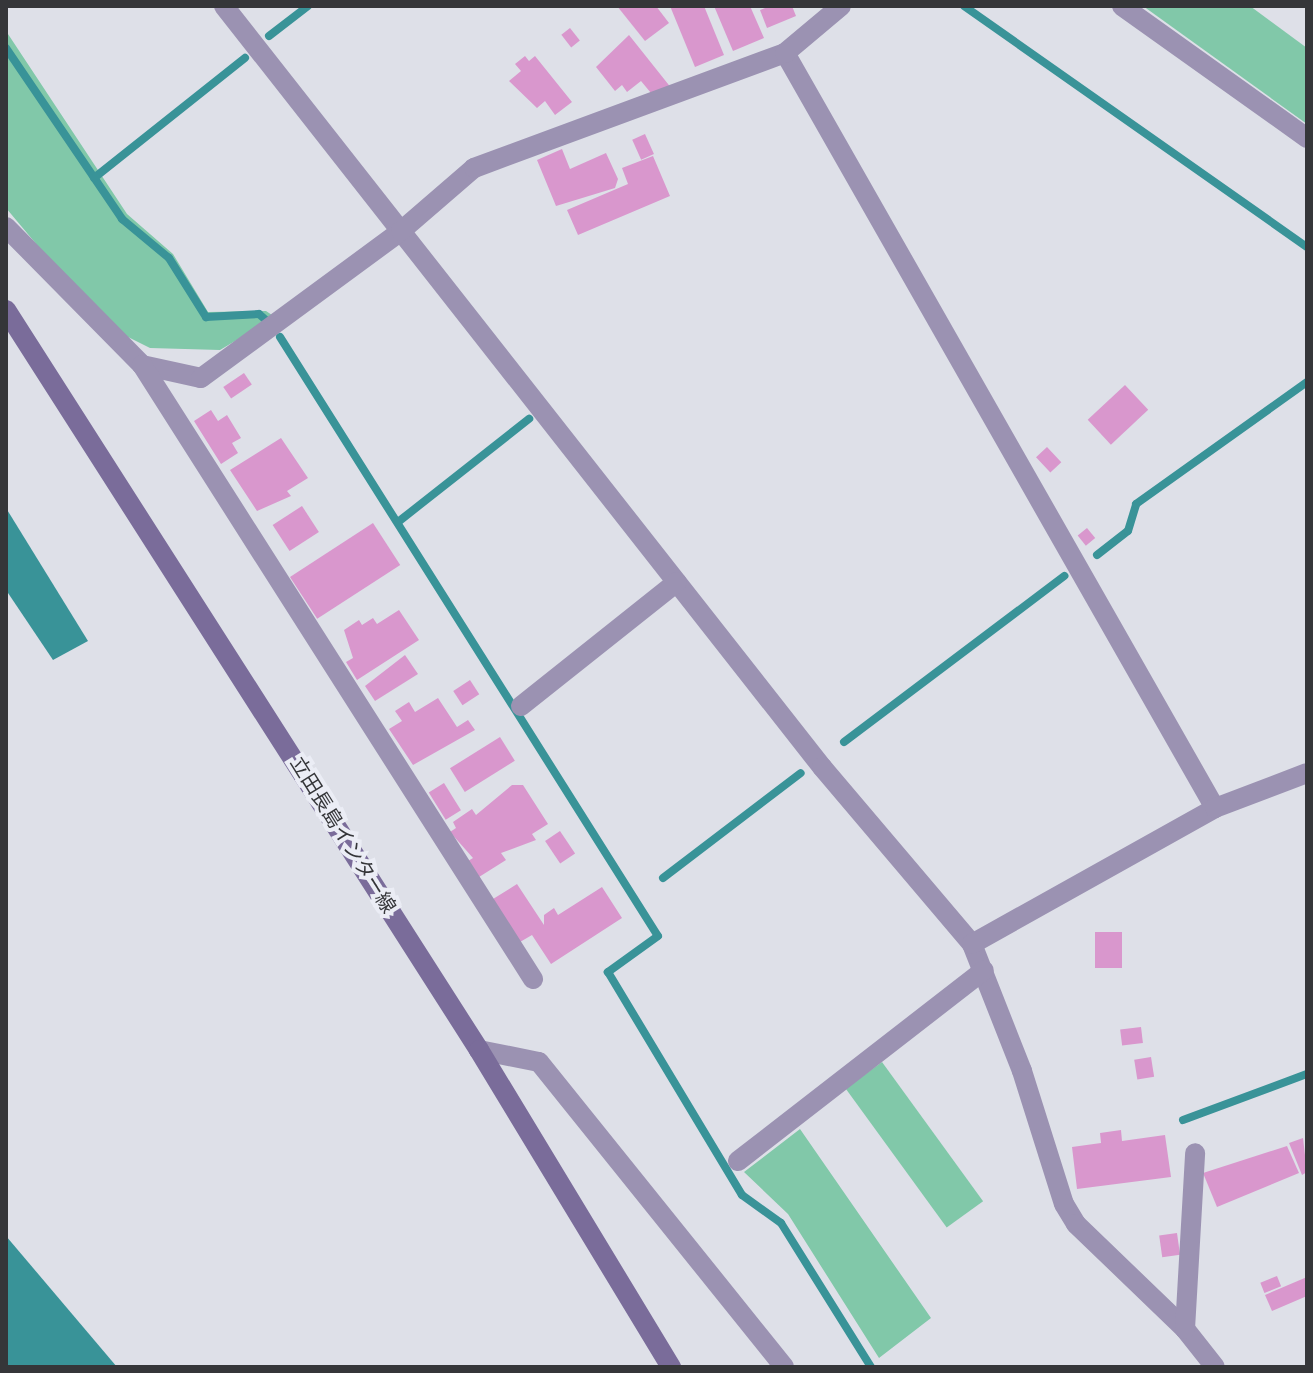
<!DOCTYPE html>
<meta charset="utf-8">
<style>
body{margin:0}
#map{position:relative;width:1313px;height:1373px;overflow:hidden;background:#dee0e8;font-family:"Nunito Sans","Noto Sans JP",sans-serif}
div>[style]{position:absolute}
.green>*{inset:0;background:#81c8a9;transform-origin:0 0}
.water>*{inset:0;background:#399398}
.stream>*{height:8px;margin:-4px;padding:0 4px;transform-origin:4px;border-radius:4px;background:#399398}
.building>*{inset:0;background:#d997cd;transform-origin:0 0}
.street>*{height:20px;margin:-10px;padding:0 10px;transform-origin:10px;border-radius:10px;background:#9b92b2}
.secondary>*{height:20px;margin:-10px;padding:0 10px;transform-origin:10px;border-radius:10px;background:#7a6c9a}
span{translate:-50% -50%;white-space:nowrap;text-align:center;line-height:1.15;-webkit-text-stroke:8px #ebedf5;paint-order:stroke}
.street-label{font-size:20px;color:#353639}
.frame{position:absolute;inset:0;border:8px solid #353639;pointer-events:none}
</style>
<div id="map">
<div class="green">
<div style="clip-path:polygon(1143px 6px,1250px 6px,1307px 48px,1307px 124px)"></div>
<div style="clip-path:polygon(6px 31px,127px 214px,173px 254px,208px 312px,266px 311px,275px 317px,220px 350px,150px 348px,118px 332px,48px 258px,6px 208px)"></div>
<div style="left:882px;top:1062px;width:172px;height:45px;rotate:54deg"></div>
<div style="clip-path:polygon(800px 1129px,931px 1318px,879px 1358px,788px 1214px,744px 1172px)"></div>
</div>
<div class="water">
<div style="clip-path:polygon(6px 508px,88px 641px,53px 660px,6px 590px)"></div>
<div style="clip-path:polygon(6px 1236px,117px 1367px,6px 1367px)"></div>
</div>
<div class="stream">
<div style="left:964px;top:6px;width:419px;rotate:35.1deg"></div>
<div style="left:269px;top:36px;width:49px;rotate:-37.6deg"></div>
<div style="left:6px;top:48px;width:207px;rotate:55.8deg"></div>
<div style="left:122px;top:219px;width:61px;rotate:39.7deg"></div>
<div style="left:169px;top:258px;width:70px;rotate:57.9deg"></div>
<div style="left:206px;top:317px;width:53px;rotate:-3.2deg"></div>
<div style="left:259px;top:314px;width:9px;rotate:41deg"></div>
<div style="left:94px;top:178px;width:193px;rotate:-38.5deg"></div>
<div style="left:280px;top:337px;width:708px;rotate:57.75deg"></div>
<div style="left:658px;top:936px;width:62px;rotate:144.2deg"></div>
<div style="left:608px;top:972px;width:260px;rotate:59deg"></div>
<div style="left:742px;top:1195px;width:48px;rotate:35.7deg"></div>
<div style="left:781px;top:1223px;width:170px;rotate:58deg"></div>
<div style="left:398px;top:522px;width:167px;rotate:-38.2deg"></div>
<div style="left:1097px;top:555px;width:39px;rotate:-38deg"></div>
<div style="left:1128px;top:531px;width:28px;rotate:-73deg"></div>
<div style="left:1136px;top:504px;width:210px;rotate:-35.5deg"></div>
<div style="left:844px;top:742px;width:276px;rotate:-37deg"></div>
<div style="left:663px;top:878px;width:173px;rotate:-37.3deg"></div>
<div style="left:1183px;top:1120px;width:132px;rotate:-20.4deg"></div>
</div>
<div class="building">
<div style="clip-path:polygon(617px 6px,656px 6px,669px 23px,645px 41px)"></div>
<div style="clip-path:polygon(670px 6px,704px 6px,724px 55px,695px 67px)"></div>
<div style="clip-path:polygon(714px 6px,750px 6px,764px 38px,733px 51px)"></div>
<div style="clip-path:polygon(770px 6px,792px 6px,796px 16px,767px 28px,760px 10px)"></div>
<div style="left:570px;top:28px;width:16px;height:11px;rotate:52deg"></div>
<div style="clip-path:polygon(629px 35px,672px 89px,651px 93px,641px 81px,627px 92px,622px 85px,615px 91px,596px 67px)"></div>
<div style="clip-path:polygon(525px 56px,529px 61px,535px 56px,572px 102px,555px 115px,545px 101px,537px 108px,509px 81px,521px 71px,515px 64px)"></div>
<div style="left:645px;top:134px;width:22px;height:14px;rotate:66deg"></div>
<div style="clip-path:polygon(562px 149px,570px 169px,606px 153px,618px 179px,615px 188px,556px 206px,537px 160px)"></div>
<div style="clip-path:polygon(653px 156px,670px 196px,578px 235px,567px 210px,628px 184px,622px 168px)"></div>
<div style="left:244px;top:373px;width:14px;height:25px;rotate:56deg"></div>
<div style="left:1125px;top:385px;width:34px;height:51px;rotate:47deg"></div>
<div style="clip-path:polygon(211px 410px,218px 421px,227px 415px,241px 438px,232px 443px,238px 453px,221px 464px,194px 421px)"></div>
<div style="clip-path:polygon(281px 438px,308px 478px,287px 491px,291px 496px,257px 511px,230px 470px)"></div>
<div style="left:1047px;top:447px;width:21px;height:15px;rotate:47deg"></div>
<div style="left:302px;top:506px;width:31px;height:35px;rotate:57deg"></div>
<div style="left:373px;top:523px;width:50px;height:99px;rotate:57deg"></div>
<div style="left:1087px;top:528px;width:13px;height:12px;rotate:51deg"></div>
<div style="clip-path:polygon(399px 610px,419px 640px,357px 680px,346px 662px,353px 658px,344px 630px,359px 620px,362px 625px,373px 618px,377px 624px)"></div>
<div style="clip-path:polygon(405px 655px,418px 674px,375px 701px,365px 686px)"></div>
<div style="left:470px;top:680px;width:17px;height:20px;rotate:57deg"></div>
<div style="clip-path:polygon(438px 698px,457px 727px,468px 720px,475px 730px,413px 765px,389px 729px,402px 721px,395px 711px,409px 702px,415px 712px)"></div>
<div style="left:500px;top:737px;width:28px;height:59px;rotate:58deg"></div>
<div style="left:444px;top:783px;width:32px;height:18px;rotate:58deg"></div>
<div style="clip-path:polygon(512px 785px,523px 785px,548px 824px,532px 834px,536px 840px,501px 853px,506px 860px,479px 877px,468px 861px,473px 858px,450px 832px,456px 828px,453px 822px,472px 809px,476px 815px)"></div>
<div style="left:560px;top:831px;width:27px;height:18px;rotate:56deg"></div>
<div style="clip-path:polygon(517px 884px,544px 925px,544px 915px,554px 908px,558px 915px,602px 887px,622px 918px,551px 964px,532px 935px,520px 942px,493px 899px)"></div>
<div style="left:1095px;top:932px;width:27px;height:36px"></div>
<div style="left:1141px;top:1027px;width:16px;height:21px;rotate:83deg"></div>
<div style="left:1151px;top:1057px;width:20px;height:17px;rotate:81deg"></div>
<div style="clip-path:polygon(1121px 1130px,1122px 1141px,1165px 1135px,1171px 1177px,1077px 1189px,1072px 1147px,1101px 1143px,1100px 1133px)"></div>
<div style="clip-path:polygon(1303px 1138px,1307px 1172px,1302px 1175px,1289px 1143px)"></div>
<div style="clip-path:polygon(1287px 1146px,1299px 1173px,1217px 1207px,1203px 1173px)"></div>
<div style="left:1177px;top:1233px;width:22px;height:18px;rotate:82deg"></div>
<div style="left:1277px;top:1276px;width:11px;height:18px;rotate:68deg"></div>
<div style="clip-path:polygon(1307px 1277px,1307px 1296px,1272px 1311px,1265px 1295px)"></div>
</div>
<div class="street">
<div style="left:224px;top:6px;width:968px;rotate:51.84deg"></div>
<div style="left:822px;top:767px;width:232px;rotate:49.7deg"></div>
<div style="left:972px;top:944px;width:136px;rotate:68.5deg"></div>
<div style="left:1022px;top:1071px;width:139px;rotate:72.5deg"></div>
<div style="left:1064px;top:1204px;width:23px;rotate:59deg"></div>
<div style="left:1076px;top:1224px;width:151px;rotate:43.9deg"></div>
<div style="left:1185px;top:1329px;width:48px;rotate:51.7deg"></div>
<div style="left:1122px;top:6px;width:227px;rotate:35.5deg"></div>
<div style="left:785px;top:53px;width:869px;rotate:60.34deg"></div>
<div style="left:6px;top:227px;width:194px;rotate:45.4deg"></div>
<div style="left:142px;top:365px;width:60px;rotate:12.4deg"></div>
<div style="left:201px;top:378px;width:248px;rotate:-36.3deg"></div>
<div style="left:401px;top:231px;width:96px;rotate:-40.8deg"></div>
<div style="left:474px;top:168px;width:332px;rotate:-20.3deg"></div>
<div style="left:785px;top:53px;width:73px;rotate:-40deg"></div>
<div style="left:142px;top:365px;width:728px;rotate:57.51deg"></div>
<div style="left:521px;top:706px;width:199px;rotate:-38.5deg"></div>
<div style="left:972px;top:944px;width:278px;rotate:-29.2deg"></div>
<div style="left:1215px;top:808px;width:98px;rotate:-20.8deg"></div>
<div style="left:479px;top:1050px;width:61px;rotate:11.3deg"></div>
<div style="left:539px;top:1062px;width:391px;rotate:51.2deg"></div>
<div style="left:738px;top:1161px;width:311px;rotate:-37.8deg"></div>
<div style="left:1185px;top:1329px;width:176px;rotate:-86.7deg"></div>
</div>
<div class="secondary">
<div style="left:6px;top:310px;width:878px;rotate:57.41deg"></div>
<div style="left:479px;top:1050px;width:371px;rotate:58.8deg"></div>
</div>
<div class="street-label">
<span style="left:343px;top:835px;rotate:58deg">立田長島インター線</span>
</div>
<div class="frame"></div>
</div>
